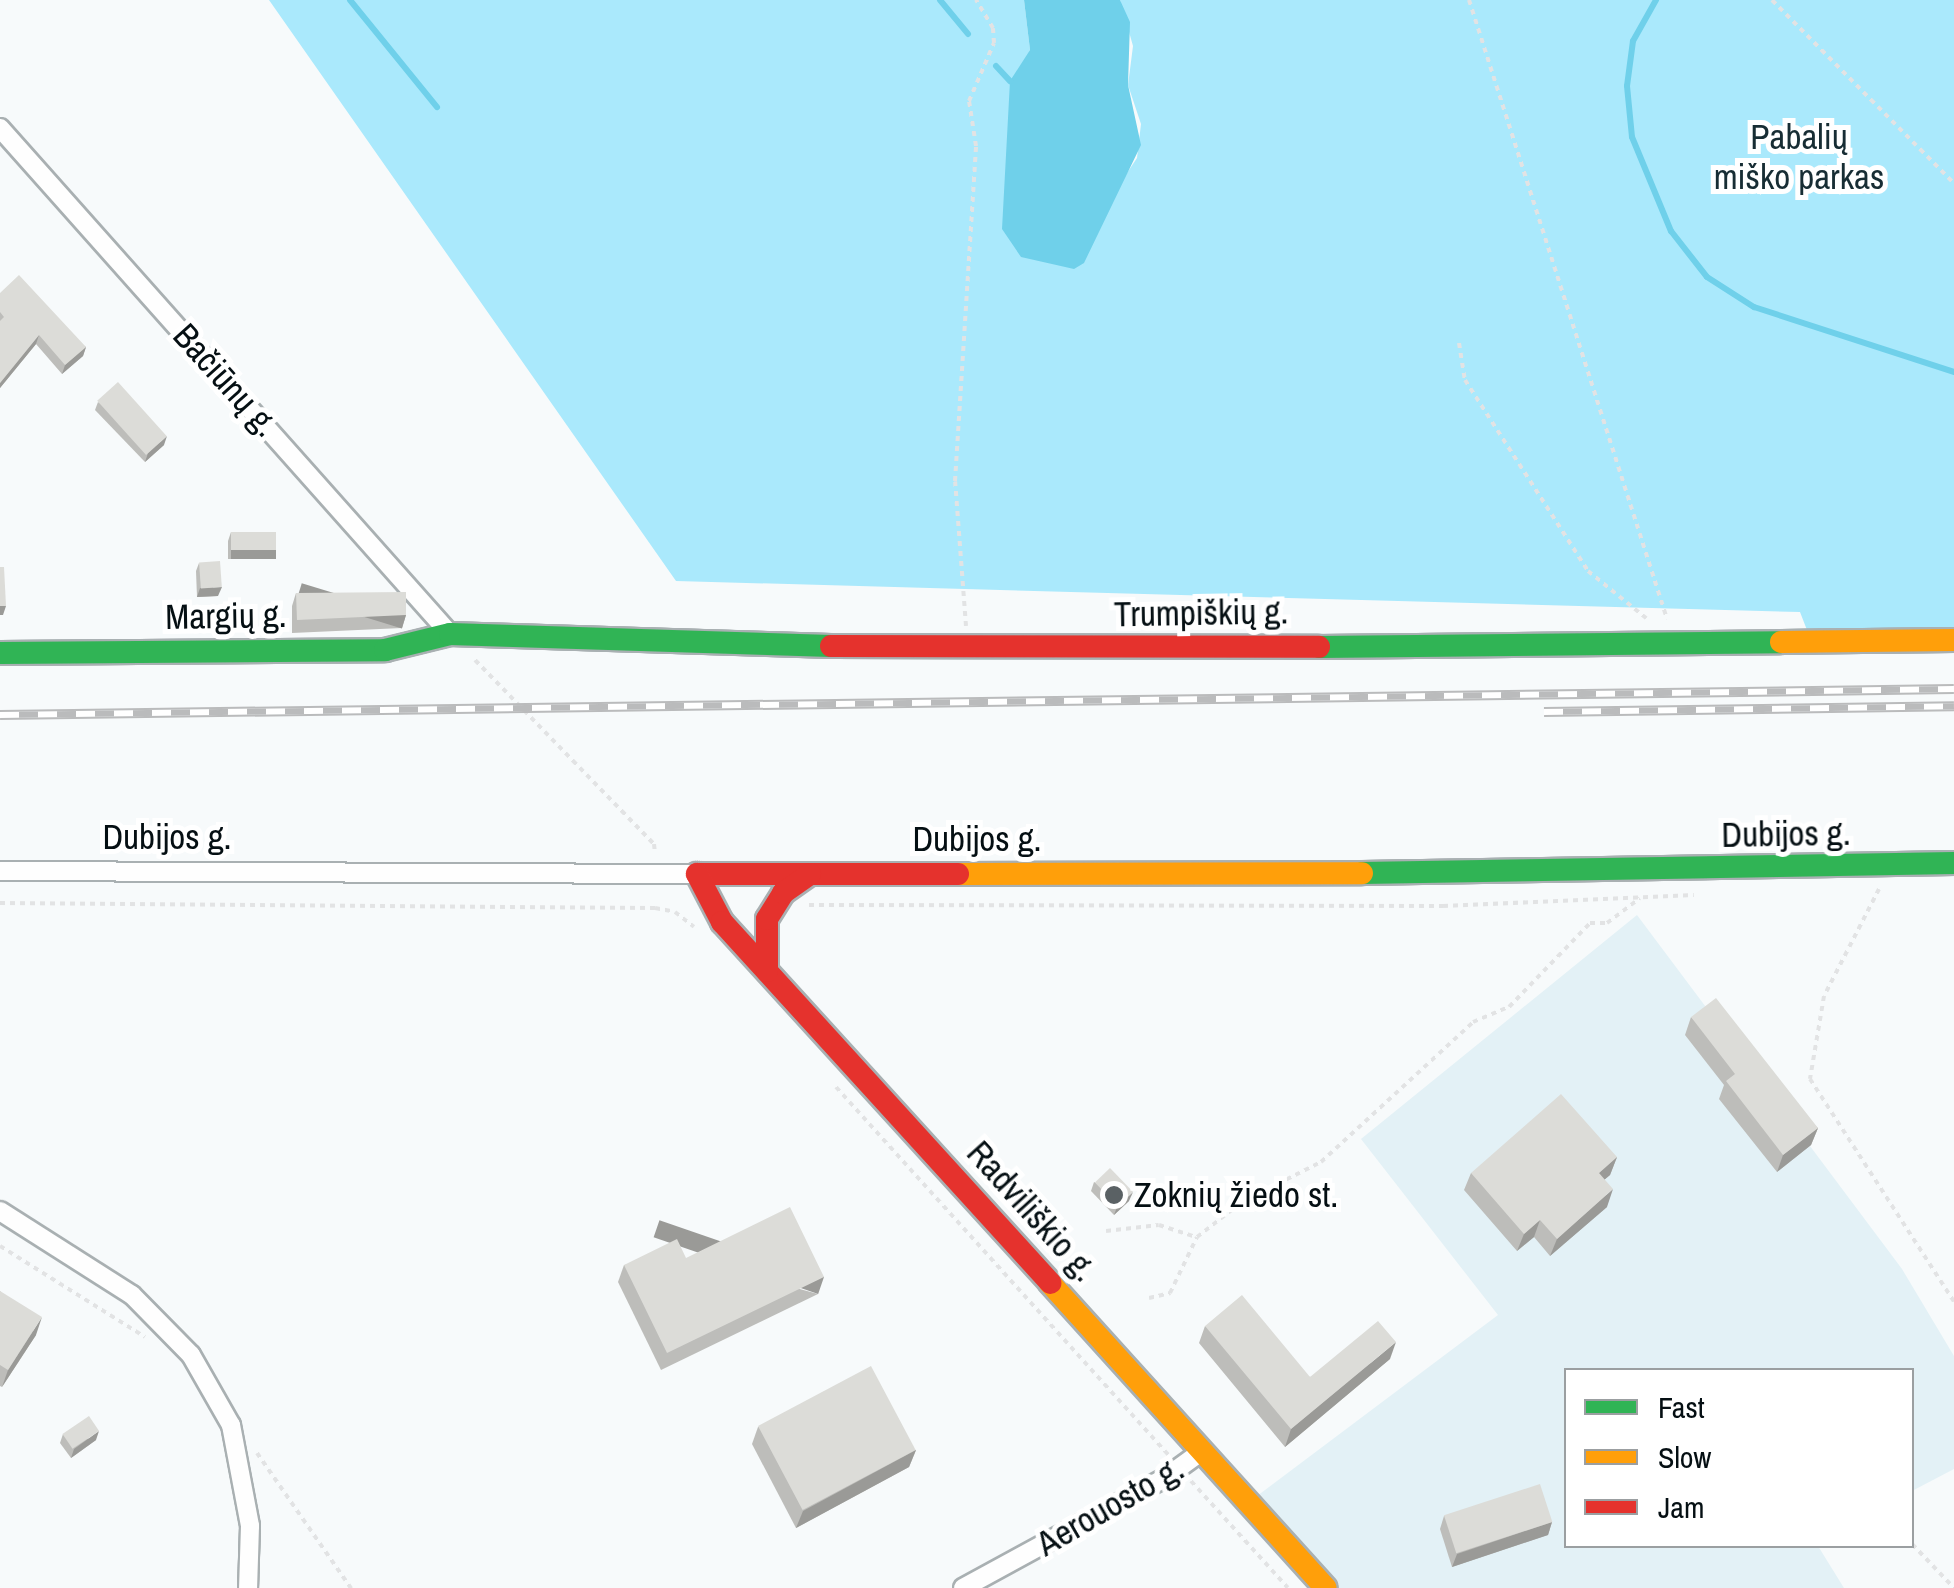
<!DOCTYPE html>
<meta charset="utf-8">
<style>
body{margin:0}
#map{position:relative;width:1954px;height:1588px;overflow:hidden;background:#f7fafb;font-family:"Archivo Narrow",sans-serif}
div>[style]{position:absolute}
.built>*{inset:0;background:#e3f1f6}
.green>*{inset:0;background:#aae9fc}
.water>*{inset:0;background:#6fd0ea}
.stream>*{height:6px;margin:-3px;padding:0 3px;transform-origin:3px;border-radius:3px;background:#6fd0ea}
.path>*{height:4px;margin-top:-2px;transform-origin:0;background:repeating-linear-gradient(90deg,#e2e3e4 0 5px,transparent 0 10px)}
.roads{filter:drop-shadow(2px 0 #a9b0b2) drop-shadow(-2px 0 #a9b0b2) drop-shadow(0 2px #a9b0b2) drop-shadow(0 -2px #a9b0b2)}
.street>*{height:18px;margin:-9px;padding:0 9px;transform-origin:9px;border-radius:9px;background:#fefefe}
.fast>*{height:22px;margin:-11px;padding:0 11px;transform-origin:11px;border-radius:11px;background:#30b455}
.slow>*{height:22px;margin:-11px;padding:0 11px;transform-origin:11px;border-radius:11px;background:#ff9f0a}
.jam>*{height:22px;margin:-11px;padding:0 11px;transform-origin:11px;border-radius:11px;background:#e5322d}
.rail>*{height:10px;margin-top:-5px;transform-origin:0;background:repeating-linear-gradient(90deg,#fff 0 19px,#babbbc 0 38px);box-sizing:border-box;border-block:2px solid #babbbc}
.wall>*{inset:0;background:#bdbdba}
.shaded-wall>*{inset:0;background:#9a9a97;transform-origin:0 0}
.building>*{inset:0;background:#dcdcd8;transform-origin:0 0}
.dots>*{width:28px;height:28px;translate:-50% -50%;box-sizing:border-box;border:5px solid #fff;border-radius:50%}
span{translate:-50% -50%;white-space:nowrap;text-align:center;line-height:1.15;-webkit-text-stroke:10px #fff;paint-order:stroke}
.park-label{font-size:35px;color:#172d34}
.street-label{font-size:35px;color:#050f13}
.poi-label{font-size:35px;color:#050f13}
.left{translate:0 -50%;text-align:left}
.legend{position:absolute;left:1564px;top:1368px;width:350px;height:180px;box-sizing:border-box;background:#fff;border:2px solid #9b9fa1;margin:0;padding:12px 18px;list-style:none;font-size:30px;color:#050f13}
.legend li{display:flex;align-items:center;gap:20px;height:50px}
.legend b{width:50px;border:2px solid #9b9fa1}
</style>
<div id="map">
<div class="built">
<div style="clip-path:polygon(1637px 915px,1902px 1269px,1954px 1356px,1954px 1469px,1912px 1491px,1912px 1370px,1566px 1370px,1566px 1546px,1818px 1546px,1844px 1588px,1326px 1588px,1249px 1502px,1498px 1315px,1361px 1139px)"></div>
</div>
<div class="green">
<div style="clip-path:polygon(269px 0,1024px 0,1030px 50px,1024px 65px,1119px 185px,1137px 158px,1141px 124px,1128px 85px,1133px 46px,1120px 0,1954px 0,1954px 640px,1812px 643px,1800px 612px,676px 581px)"></div>
</div>
<div class="water">
<div style="clip-path:polygon(1024px 0,1120px 0,1130px 22px,1128px 85px,1141px 145px,1084px 263px,1074px 269px,1021px 257px,1002px 229px,1010px 81px,1030px 50px)"></div>
</div>
<div class="stream">
<div style="left:350px;top:0;width:138px;rotate:50.9deg"></div>
<div style="left:940px;top:0;width:44px;rotate:50.5deg"></div>
<div style="left:1656px;top:0;width:47px;rotate:119.3deg"></div>
<div style="left:1633px;top:41px;width:45px;rotate:97.6deg"></div>
<div style="left:1627px;top:86px;width:51px;rotate:84.4deg"></div>
<div style="left:1632px;top:137px;width:102px;rotate:67.5deg"></div>
<div style="left:1671px;top:231px;width:58px;rotate:52deg"></div>
<div style="left:1707px;top:277px;width:56px;rotate:32.6deg"></div>
<div style="left:1754px;top:307px;width:210px;rotate:18deg"></div>
<div style="left:996px;top:66px;width:21px;rotate:47deg"></div>
</div>
<div class="path">
<div style="left:1469px;top:0;width:650px;rotate:72.26deg"></div>
<div style="left:1772px;top:0;width:258px;rotate:45.2deg"></div>
<div style="left:1459px;top:343px;width:37px;rotate:81deg"></div>
<div style="left:1465px;top:380px;width:227px;rotate:57.2deg"></div>
<div style="left:1588px;top:571px;width:75px;rotate:39deg"></div>
<div style="left:966px;top:626px;width:145px;rotate:-94.3deg"></div>
<div style="left:955px;top:481px;width:336px;rotate:-86.4deg"></div>
<div style="left:976px;top:146px;width:46px;rotate:-98.8deg"></div>
<div style="left:969px;top:101px;width:63px;rotate:-66.7deg"></div>
<div style="left:994px;top:43px;width:15px;rotate:-94deg"></div>
<div style="left:993px;top:28px;width:33px;rotate:-121deg"></div>
<div style="left:475px;top:660px;width:257px;rotate:45.8deg"></div>
<div style="left:654px;top:844px;width:9px;rotate:84deg"></div>
<div style="left:1879px;top:889px;width:120px;rotate:117.2deg"></div>
<div style="left:1824px;top:996px;width:84px;rotate:99.6deg"></div>
<div style="left:1810px;top:1079px;width:265px;rotate:57.1deg"></div>
<div style="left:0;top:903px;width:655px;rotate:0.44deg"></div>
<div style="left:655px;top:908px;width:20px;rotate:11deg"></div>
<div style="left:675px;top:912px;width:24px;rotate:38deg"></div>
<div style="left:809px;top:905px;width:634px;rotate:0.09deg"></div>
<div style="left:1443px;top:906px;width:251px;rotate:-2.5deg"></div>
<div style="left:836px;top:1087px;width:496px;rotate:47.9deg"></div>
<div style="left:1106px;top:1231px;width:53px;rotate:-6.5deg"></div>
<div style="left:1159px;top:1225px;width:40px;rotate:18deg"></div>
<div style="left:0;top:1246px;width:171px;rotate:32.1deg"></div>
<div style="left:1149px;top:1298px;width:22px;rotate:-13deg"></div>
<div style="left:1170px;top:1293px;width:62px;rotate:-64.3deg"></div>
<div style="left:1197px;top:1237px;width:57px;rotate:-37.9deg"></div>
<div style="left:1242px;top:1202px;width:89px;rotate:-26.9deg"></div>
<div style="left:1321px;top:1162px;width:207px;rotate:-42.6deg"></div>
<div style="left:1473px;top:1022px;width:39px;rotate:-23deg"></div>
<div style="left:1509px;top:1007px;width:117px;rotate:-46deg"></div>
<div style="left:1590px;top:923px;width:17px"></div>
<div style="left:1607px;top:923px;width:41px;rotate:-37.1deg"></div>
<div style="left:257px;top:1453px;width:165px;rotate:55.2deg"></div>
<div style="left:1191px;top:1481px;width:144px;rotate:47.8deg"></div>
<div style="left:1912px;top:1544px;width:61px;rotate:46.3deg"></div>
</div>
<div class="roads">
<div class="street">
<div style="left:0;top:128px;width:677px;rotate:48.35deg"></div>
<div style="left:0;top:871px;width:697px;rotate:0.25deg"></div>
<div style="left:0;top:1211px;width:156px;rotate:32.5deg"></div>
<div style="left:132px;top:1295px;width:84px;rotate:45.5deg"></div>
<div style="left:191px;top:1355px;width:81px;rotate:60.3deg"></div>
<div style="left:231px;top:1425px;width:103px;rotate:79.3deg"></div>
<div style="left:250px;top:1526px;width:62px;rotate:91.8deg"></div>
<div style="left:963px;top:1588px;width:230px;rotate:-28.6deg"></div>
<div style="left:1165px;top:1478px;width:46px;rotate:-36.1deg"></div>
</div>
<div class="fast">
<div style="left:1319px;top:647px;width:462px;rotate:-0.6deg"></div>
<div style="left:0;top:653px;width:385px;rotate:-0.4deg"></div>
<div style="left:385px;top:650px;width:67px;rotate:-13.8deg"></div>
<div style="left:450px;top:634px;width:381px;rotate:1.8deg"></div>
<div style="left:1362px;top:873px;width:592px;rotate:-0.97deg"></div>
</div>
<div class="slow">
<div style="left:1781px;top:642px;width:173px;rotate:-0.7deg"></div>
<div style="left:958px;top:874px;width:404px;rotate:-0.1deg"></div>
<div style="left:1050px;top:1283px;width:411px;rotate:47.9deg"></div>
</div>
<div class="jam">
<div style="left:831px;top:646px;width:488px;rotate:0.1deg"></div>
<div style="left:958px;top:874px;width:261px;rotate:180deg"></div>
<div style="left:697px;top:874px;width:54px;rotate:62.5deg"></div>
<div style="left:722px;top:922px;width:488px;rotate:47.7deg"></div>
<div style="left:767px;top:971px;width:52px;rotate:-90deg"></div>
<div style="left:767px;top:919px;width:31px;rotate:-58deg"></div>
<div style="left:783px;top:893px;width:33px;rotate:-35deg"></div>
</div>
</div>
<div class="rail">
<div style="left:1544px;top:712px;width:410px;rotate:-0.8deg"></div>
<div style="left:0;top:715px;width:1954px;rotate:-0.76deg"></div>
</div>
<div class="wall">
<div style="clip-path:polygon(0 293px,86px 347px,83px 356px,62px 374px,36px 344px,0 388px)"></div>
<div style="clip-path:polygon(98px 402px,164px 445px,145px 462px,95px 410px)"></div>
<div style="clip-path:polygon(231px 532px,273px 559px,228px 559px,228px 541px)"></div>
<div style="clip-path:polygon(199px 563px,218px 596px,197px 597px,196px 571px)"></div>
<div style="clip-path:polygon(296px 593px,406px 615px,402px 628px,292px 633px,292px 606px)"></div>
<div style="clip-path:polygon(1691px 1017px,1818px 1128px,1811px 1145px,1777px 1172px,1719px 1099px,1724px 1085px,1685px 1035px)"></div>
<div style="clip-path:polygon(1617px 1157px,1610px 1175px,1604px 1180px,1607px 1207px,1550px 1256px,1534px 1237px,1517px 1251px,1464px 1190px,1471px 1173px)"></div>
<div style="clip-path:polygon(1094px 1182px,1129px 1201px,1114px 1215px,1091px 1191px)"></div>
<div style="clip-path:polygon(686px 1258px,818px 1294px,661px 1370px,618px 1282px,624px 1265px)"></div>
<div style="clip-path:polygon(0 1291px,36px 1335px,2px 1387px,0 1386px)"></div>
<div style="clip-path:polygon(1205px 1326px,1310px 1377px,1390px 1359px,1285px 1447px,1199px 1343px)"></div>
<div style="clip-path:polygon(758px 1427px,916px 1450px,909px 1467px,796px 1528px,752px 1444px)"></div>
<div style="clip-path:polygon(63px 1434px,96px 1440px,71px 1458px,60px 1443px)"></div>
<div style="clip-path:polygon(1444px 1516px,1552px 1522px,1548px 1535px,1452px 1567px,1440px 1529px)"></div>
</div>
<div class="shaded-wall">
<div style="clip-path:polygon(39px 335px,36px 344px,0 388px,0 383px)"></div>
<div style="clip-path:polygon(86px 347px,83px 356px,62px 374px,65px 365px)"></div>
<div style="clip-path:polygon(167px 436px,164px 445px,145px 462px,148px 453px)"></div>
<div style="left:231px;top:550px;width:45px;height:9px"></div>
<div style="clip-path:polygon(222px 587px,218px 596px,197px 597px,200px 588px)"></div>
<div style="clip-path:polygon(0 606px,6px 606px,3px 615px,0 615px)"></div>
<div style="left:406px;top:615px;width:14px;height:109px;rotate:107deg"></div>
<div style="clip-path:polygon(1818px 1128px,1811px 1145px,1777px 1172px,1783px 1155px)"></div>
<div style="clip-path:polygon(1617px 1157px,1610px 1175px,1592px 1190px,1599px 1173px)"></div>
<div style="clip-path:polygon(1613px 1189px,1607px 1207px,1550px 1256px,1557px 1239px)"></div>
<div style="clip-path:polygon(1133px 1192px,1129px 1201px,1114px 1215px,1117px 1207px)"></div>
<div style="clip-path:polygon(1540px 1220px,1534px 1237px,1517px 1251px,1524px 1234px)"></div>
<div style="left:824px;top:1277px;width:18px;height:174px;rotate:109deg"></div>
<div style="clip-path:polygon(42px 1317px,36px 1335px,2px 1387px,8px 1370px)"></div>
<div style="clip-path:polygon(1396px 1342px,1390px 1359px,1285px 1447px,1291px 1429px)"></div>
<div style="clip-path:polygon(99px 1431px,96px 1440px,71px 1458px,74px 1449px)"></div>
<div style="clip-path:polygon(916px 1450px,909px 1467px,796px 1528px,803px 1511px)"></div>
<div style="clip-path:polygon(1552px 1522px,1548px 1535px,1452px 1567px,1457px 1554px)"></div>
</div>
<div class="building">
<div style="clip-path:polygon(19px 275px,86px 347px,65px 365px,39px 335px,0 383px,0 321px,4px 317px,0 312px,0 293px)"></div>
<div style="left:118px;top:382px;width:73px;height:28px;rotate:48deg"></div>
<div style="left:231px;top:532px;width:45px;height:18px"></div>
<div style="left:220px;top:561px;width:26px;height:21px;rotate:86deg"></div>
<div style="clip-path:polygon(0 567px,4px 567px,6px 606px,0 606px)"></div>
<div style="clip-path:polygon(406px 592px,406px 615px,297px 620px,296px 593px)"></div>
<div style="clip-path:polygon(1716px 998px,1818px 1128px,1783px 1155px,1726px 1081px,1735px 1074px,1691px 1017px)"></div>
<div style="clip-path:polygon(1561px 1094px,1617px 1157px,1599px 1173px,1613px 1189px,1557px 1239px,1540px 1220px,1524px 1234px,1471px 1173px)"></div>
<div style="left:1110px;top:1168px;width:33px;height:21px;rotate:46deg"></div>
<div style="clip-path:polygon(790px 1207px,824px 1277px,667px 1353px,624px 1265px,677px 1239px,686px 1258px)"></div>
<div style="clip-path:polygon(0 1291px,42px 1317px,8px 1370px,0 1365px)"></div>
<div style="clip-path:polygon(1242px 1295px,1310px 1377px,1378px 1321px,1396px 1342px,1291px 1429px,1205px 1326px)"></div>
<div style="left:871px;top:1366px;width:95px;height:128px;rotate:62deg"></div>
<div style="left:89px;top:1416px;width:18px;height:32px;rotate:56deg"></div>
<div style="left:1540px;top:1484px;width:40px;height:101px;rotate:72deg"></div>
</div>
<div class="dots">
<div style="left:1114px;top:1195px;background:#5a6164"></div>
</div>
<div class="park-label">
<span style="left:1799px;top:157px">Pabalių<br>miško parkas</span>
</div>
<div class="street-label">
<span style="left:226px;top:380px;rotate:48deg">Bačiūnų g.</span>
<span style="left:1201px;top:613px;rotate:-1deg">Trumpiškių g.</span>
<span style="left:226px;top:616px;rotate:-1deg">Margių g.</span>
<span style="left:1786px;top:834px;rotate:-1deg">Dubijos g.</span>
<span style="left:167px;top:837px">Dubijos g.</span>
<span style="left:977px;top:839px">Dubijos g.</span>
<span style="left:1032px;top:1211px;rotate:48deg">Radviliškio g.</span>
<span style="left:1110px;top:1506px;rotate:-30deg">Aerouosto g.</span>
</div>
<div class="poi-label">
<span class="left" style="left:1134px;top:1195px">Zoknių žiedo st.</span>
</div>
<ul class="legend">
<li><b style="height:12px;background:#30b455"></b>Fast</li>
<li><b style="height:12px;background:#ff9f0a"></b>Slow</li>
<li><b style="height:12px;background:#e5322d"></b>Jam</li>
</ul>
</div>
